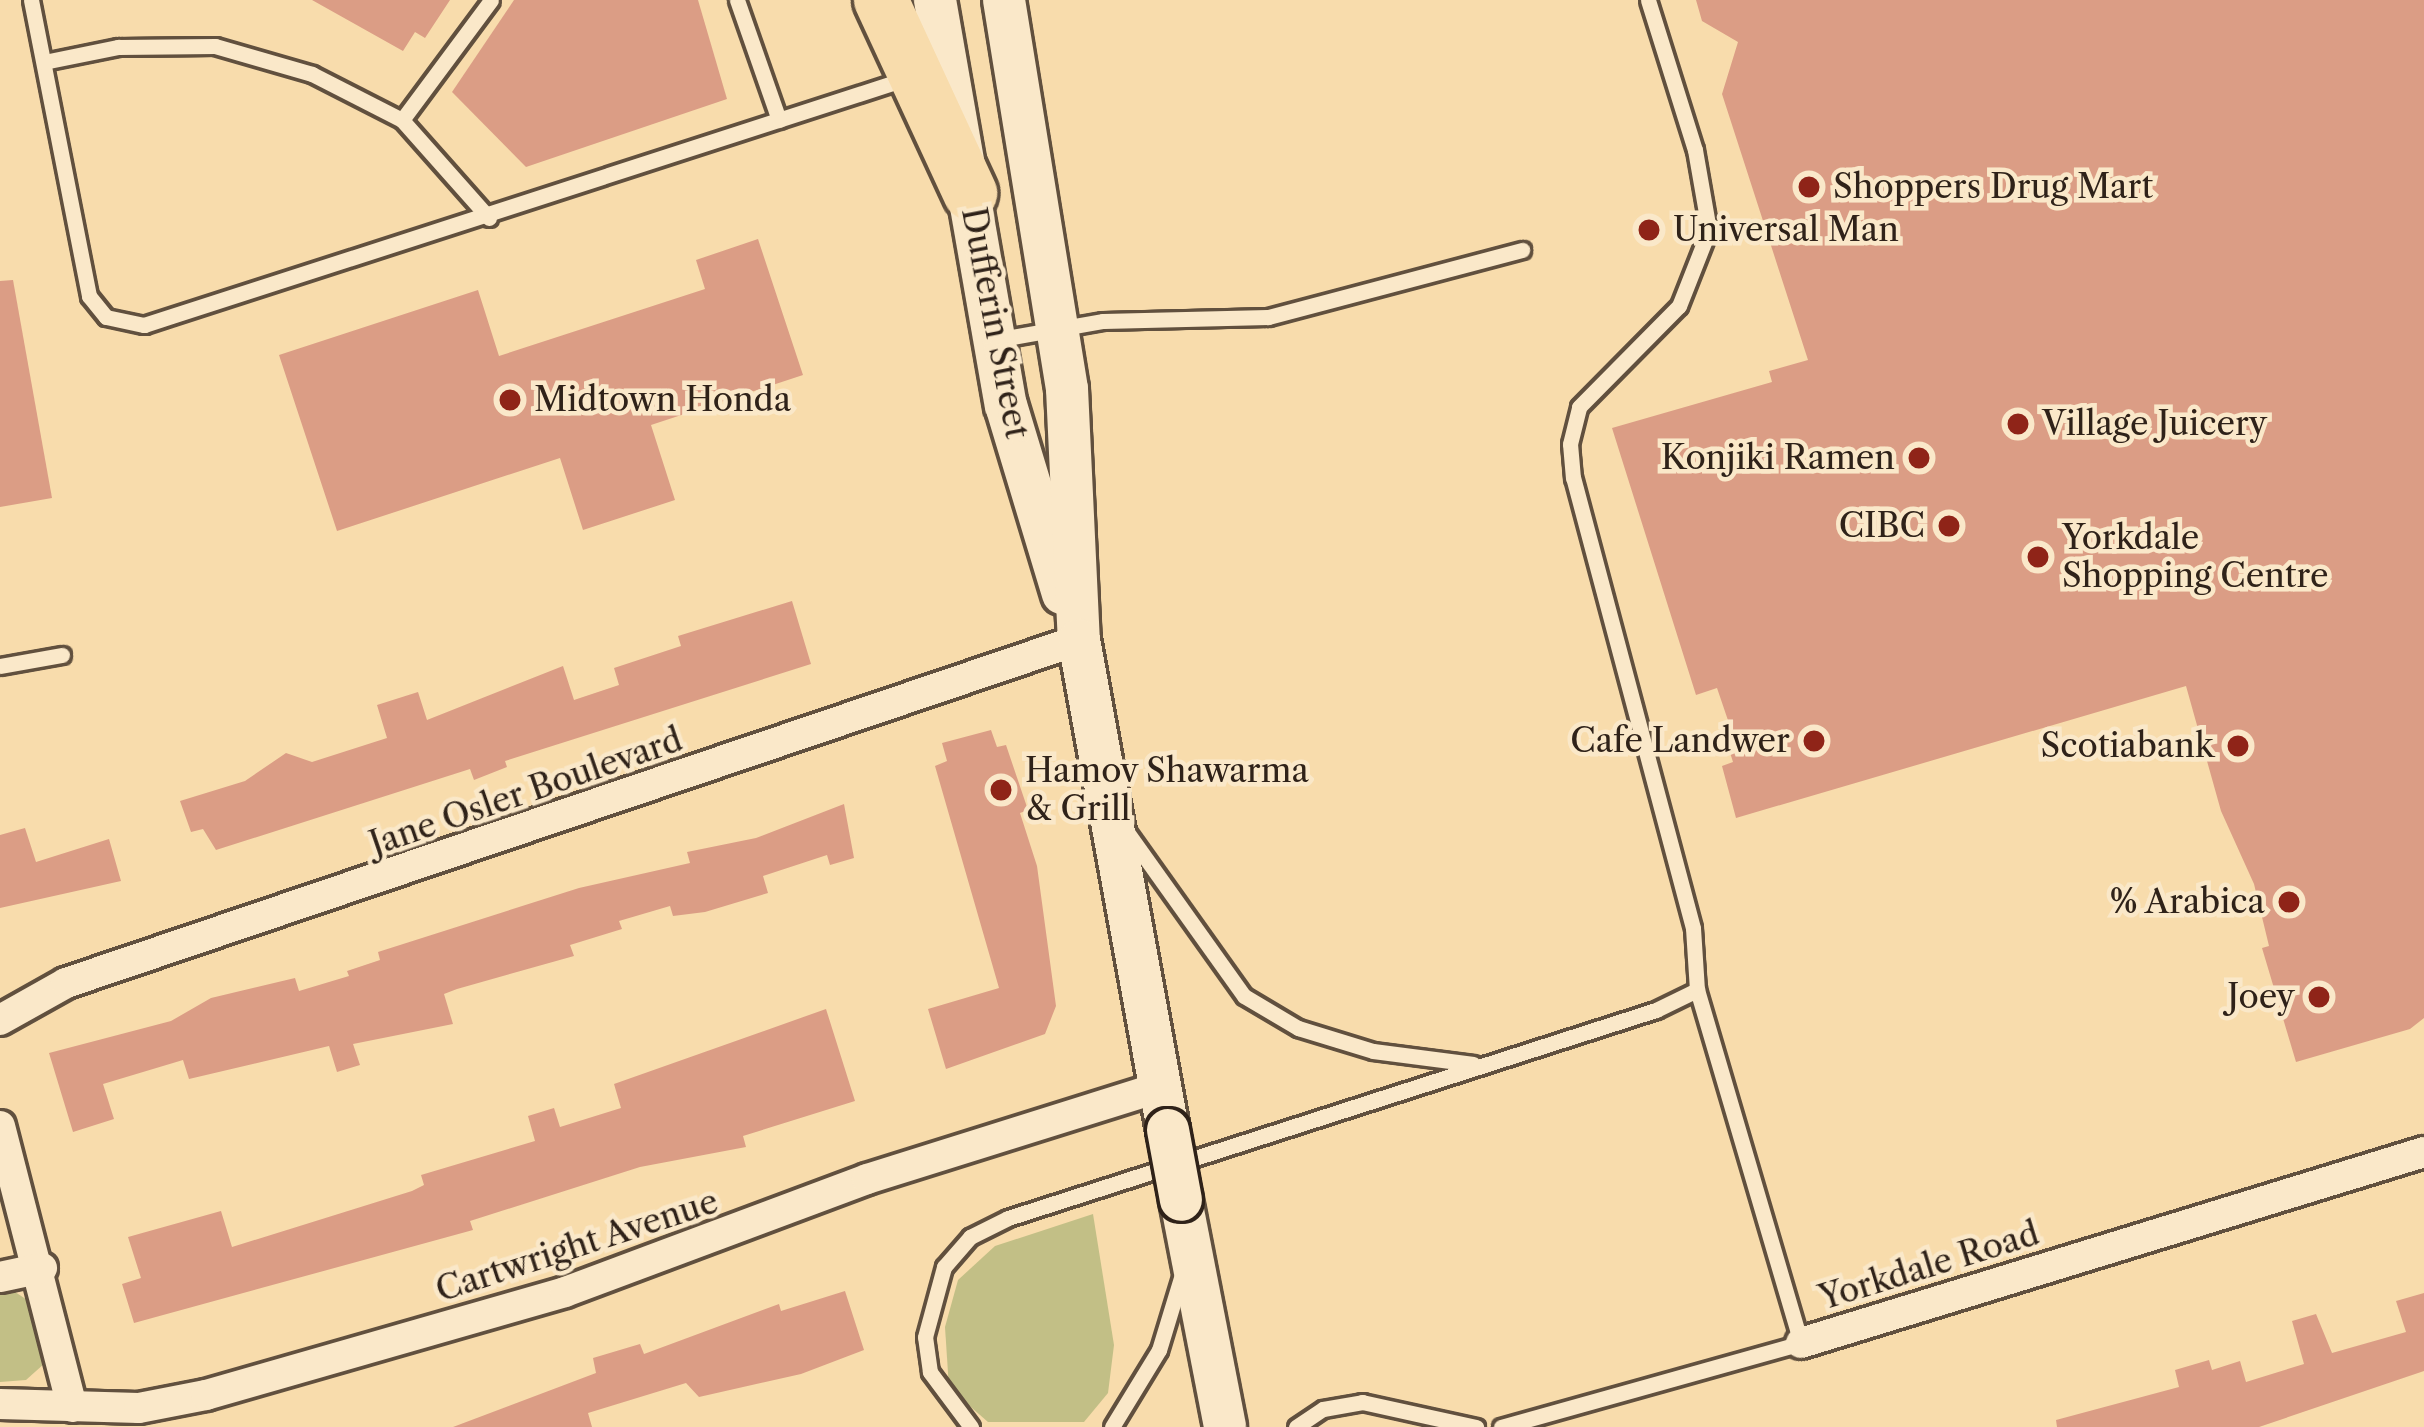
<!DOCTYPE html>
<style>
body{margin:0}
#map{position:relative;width:2424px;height:1427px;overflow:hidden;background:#f8dcac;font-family:"Libre Caslon Text",serif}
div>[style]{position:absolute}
.green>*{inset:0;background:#c2bf86}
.building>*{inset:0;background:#db9d85}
.roads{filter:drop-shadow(3px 0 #61503e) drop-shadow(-3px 0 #61503e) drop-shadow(0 3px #61503e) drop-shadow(0 -3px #61503e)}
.service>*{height:15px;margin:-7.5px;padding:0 7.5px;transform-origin:7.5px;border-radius:7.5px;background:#fae8c9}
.minor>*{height:30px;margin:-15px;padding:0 15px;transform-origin:15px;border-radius:15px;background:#fae8c9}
.secondary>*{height:42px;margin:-21px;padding:0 21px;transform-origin:21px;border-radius:21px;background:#fae8c9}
.motorway>*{height:54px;margin:-27px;padding:0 27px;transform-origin:27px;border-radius:27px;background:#f8dcac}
.bridges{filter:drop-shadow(3px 0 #2f2219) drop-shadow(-3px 0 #2f2219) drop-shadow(0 3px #2f2219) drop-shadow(0 -3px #2f2219)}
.secondary-bridge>*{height:42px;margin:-21px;padding:0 21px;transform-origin:21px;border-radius:21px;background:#fae8c9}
.dots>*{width:33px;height:33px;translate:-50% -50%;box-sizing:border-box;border:6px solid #fae8c9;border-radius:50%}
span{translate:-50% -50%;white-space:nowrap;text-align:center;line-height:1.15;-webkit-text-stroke:9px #fae8c9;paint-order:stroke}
.poi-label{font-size:33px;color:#2f2219}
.left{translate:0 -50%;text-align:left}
.right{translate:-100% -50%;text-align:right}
.street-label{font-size:33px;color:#2f2219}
</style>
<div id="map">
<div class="green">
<div style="clip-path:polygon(1093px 1214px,1114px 1345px,1108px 1393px,1084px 1422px,988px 1422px,949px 1388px,945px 1327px,958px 1280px,995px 1246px)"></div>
<div style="clip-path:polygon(15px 1292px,35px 1305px,45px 1363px,26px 1380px,0 1382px,0 1293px)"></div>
</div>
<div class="building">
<div style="clip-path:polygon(312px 0,450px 0,425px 38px,415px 32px,403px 51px)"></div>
<div style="clip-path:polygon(514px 0,698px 0,727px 99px,526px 167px,452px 92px)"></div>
<div style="clip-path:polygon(1696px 0,2424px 0,2424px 1018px,2410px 1029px,2296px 1062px,2262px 948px,2269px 946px,2254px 884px,2221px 811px,2186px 686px,1736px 818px,1722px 766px,1733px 762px,1726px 740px,1734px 738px,1717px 688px,1696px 695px,1612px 428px,1772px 382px,1769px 371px,1808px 360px,1722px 94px,1738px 42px,1702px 21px)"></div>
<div style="clip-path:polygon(758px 239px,803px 375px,651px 425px,675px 500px,583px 530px,560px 458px,337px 531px,279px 355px,478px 290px,499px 356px,705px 289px,696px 260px)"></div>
<div style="clip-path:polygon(13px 280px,52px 498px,0 507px,0 281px)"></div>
<div style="clip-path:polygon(792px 601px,811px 664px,505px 761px,507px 767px,474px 780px,470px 769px,216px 850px,203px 829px,191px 832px,180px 801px,245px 781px,286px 753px,312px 762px,387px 738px,377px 705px,418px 692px,427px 720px,563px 666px,574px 700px,619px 685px,614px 668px,681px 646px,678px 636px)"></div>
<div style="clip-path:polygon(991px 730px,997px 747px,1006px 745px,1028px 810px,1020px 813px,1037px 866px,1056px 1006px,1045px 1034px,946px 1069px,928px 1009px,999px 988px,935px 766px,947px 761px,942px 743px)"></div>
<div style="clip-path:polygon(844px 804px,854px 858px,830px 865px,827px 855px,763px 876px,768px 893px,705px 912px,673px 916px,670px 906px,619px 921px,622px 929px,570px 945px,574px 956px,457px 989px,444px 994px,453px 1024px,353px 1044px,360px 1065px,337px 1072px,329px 1046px,189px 1079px,183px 1060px,103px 1084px,114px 1119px,73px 1132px,49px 1053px,171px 1021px,211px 998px,295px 978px,299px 991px,349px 976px,347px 971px,380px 960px,378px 952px,579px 888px,690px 863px,687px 852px,756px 838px)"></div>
<div style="clip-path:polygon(25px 828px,36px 862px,109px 839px,121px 881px,0 908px,0 835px)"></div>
<div style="clip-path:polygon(826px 1009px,855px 1101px,743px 1136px,746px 1147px,640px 1167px,470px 1221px,473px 1230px,134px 1323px,122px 1284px,141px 1278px,128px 1237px,221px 1211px,232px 1247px,412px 1191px,424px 1185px,421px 1175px,535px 1141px,528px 1116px,554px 1108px,560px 1127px,621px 1108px,614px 1084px)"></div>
<div style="clip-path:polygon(845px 1291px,864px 1350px,801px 1374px,699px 1397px,686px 1383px,588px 1413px,592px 1427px,453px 1427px,596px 1373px,593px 1358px,640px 1344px,644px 1354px,779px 1304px,781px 1311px)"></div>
<div style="clip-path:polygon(2424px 1293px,2424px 1371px,2259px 1427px,2057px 1427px,2056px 1420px,2179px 1387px,2175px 1370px,2209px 1360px,2212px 1370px,2240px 1361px,2246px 1382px,2304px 1364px,2292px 1321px,2316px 1314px,2332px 1353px,2406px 1332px,2396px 1301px)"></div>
</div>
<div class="roads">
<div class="service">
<div style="left:31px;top:0;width:302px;rotate:78.9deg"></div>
<div style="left:89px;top:296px;width:27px;rotate:51deg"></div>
<div style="left:106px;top:317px;width:39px;rotate:12deg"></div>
<div style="left:144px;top:325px;width:800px;rotate:-17.91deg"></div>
<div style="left:737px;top:0;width:127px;rotate:70.7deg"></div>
<div style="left:44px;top:62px;width:76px;rotate:-11.5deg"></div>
<div style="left:118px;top:47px;width:97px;rotate:-0.6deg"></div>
<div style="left:215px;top:46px;width:101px;rotate:16.1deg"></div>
<div style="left:312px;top:74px;width:101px;rotate:27.1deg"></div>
<div style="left:402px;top:120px;width:131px;rotate:48.4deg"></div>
<div style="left:402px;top:120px;width:149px;rotate:-53.4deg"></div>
<div style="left:995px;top:340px;width:110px;rotate:-10deg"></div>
<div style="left:1103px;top:321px;width:165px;rotate:-1.4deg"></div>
<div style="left:1268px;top:317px;width:263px;rotate:-14.8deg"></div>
<div style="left:0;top:666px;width:63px;rotate:-10.1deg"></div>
<div style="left:1127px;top:832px;width:201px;rotate:54.5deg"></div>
<div style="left:1244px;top:996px;width:63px;rotate:30.7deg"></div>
<div style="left:1298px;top:1028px;width:78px;rotate:17deg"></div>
<div style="left:1373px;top:1051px;width:101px;rotate:7.4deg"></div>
<div style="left:971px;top:1427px;width:69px;rotate:-126.7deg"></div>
<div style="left:930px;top:1372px;width:35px;rotate:-98deg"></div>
<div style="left:925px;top:1337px;width:73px;rotate:-74.8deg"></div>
<div style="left:944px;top:1267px;width:40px;rotate:-49deg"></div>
<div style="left:970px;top:1237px;width:42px;rotate:-26.6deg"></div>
<div style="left:1008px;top:1218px;width:681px;rotate:-17.8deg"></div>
<div style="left:1656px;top:1010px;width:46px;rotate:-26deg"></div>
<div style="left:1112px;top:1427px;width:90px;rotate:-58.6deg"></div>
<div style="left:1159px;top:1350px;width:83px;rotate:-73.1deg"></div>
<div style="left:1296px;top:1427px;width:32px;rotate:-34deg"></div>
<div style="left:1323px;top:1409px;width:40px;rotate:-10deg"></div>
<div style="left:1362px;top:1402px;width:117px;rotate:12.4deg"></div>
<div style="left:1501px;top:1427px;width:312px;rotate:-15.6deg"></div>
<div style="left:1801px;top:1343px;width:368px;rotate:-106.4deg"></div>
<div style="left:1697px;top:990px;width:62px;rotate:-93.7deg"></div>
<div style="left:1693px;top:928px;width:466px;rotate:-104.9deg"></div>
<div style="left:1573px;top:478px;width:34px;rotate:-95deg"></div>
<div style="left:1570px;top:444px;width:38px;rotate:-76deg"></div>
<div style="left:1579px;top:407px;width:142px;rotate:-45.3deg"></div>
<div style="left:1679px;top:306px;width:82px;rotate:-68.5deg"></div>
<div style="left:1709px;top:230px;width:81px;rotate:-99.9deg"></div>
<div style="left:1695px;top:150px;width:157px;rotate:-107.4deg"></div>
</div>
<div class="minor">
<div style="left:0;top:1020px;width:76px;rotate:-29.3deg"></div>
<div style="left:66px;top:983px;width:1069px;rotate:-18.71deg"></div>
<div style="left:0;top:1126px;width:290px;rotate:75.6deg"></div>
<div style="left:0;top:1277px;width:43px;rotate:-12.1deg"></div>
<div style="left:1801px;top:1343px;width:652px;rotate:-17.04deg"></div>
<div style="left:0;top:1404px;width:139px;rotate:1.6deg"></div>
<div style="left:139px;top:1408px;width:68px;rotate:-11deg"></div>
<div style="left:206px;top:1395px;width:373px;rotate:-16deg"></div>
<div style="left:565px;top:1292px;width:322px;rotate:-20.5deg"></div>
<div style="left:867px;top:1179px;width:308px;rotate:-17.4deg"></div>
</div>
<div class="secondary">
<div style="left:935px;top:0;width:411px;rotate:80.1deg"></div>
<div style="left:1006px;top:405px;width:197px;rotate:73.2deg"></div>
<div style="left:1004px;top:0;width:394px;rotate:80.8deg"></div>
<div style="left:1067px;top:389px;width:251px;rotate:87.3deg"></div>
<div style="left:1079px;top:640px;width:498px;rotate:79.7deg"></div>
<div style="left:1181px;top:1200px;width:231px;rotate:79deg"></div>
</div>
<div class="motorway">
<div style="left:881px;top:0;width:213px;rotate:65.2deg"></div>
</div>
</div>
<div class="bridges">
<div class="secondary-bridge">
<div style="left:1168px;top:1130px;width:71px;rotate:79.5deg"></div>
</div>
</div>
<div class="dots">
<div style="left:1809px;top:187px;background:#8f2418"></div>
<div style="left:1649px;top:230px;background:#8f2418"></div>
<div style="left:510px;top:400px;background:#8f2418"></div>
<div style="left:2018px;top:424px;background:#8f2418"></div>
<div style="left:1919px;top:458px;background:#8f2418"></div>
<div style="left:1949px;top:526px;background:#8f2418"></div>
<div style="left:2038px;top:557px;background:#8f2418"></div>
<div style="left:1814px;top:741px;background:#8f2418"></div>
<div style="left:2238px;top:746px;background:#8f2418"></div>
<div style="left:1001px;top:790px;background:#8f2418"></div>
<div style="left:2289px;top:902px;background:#8f2418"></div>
<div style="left:2319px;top:997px;background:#8f2418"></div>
</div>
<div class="poi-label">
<span class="left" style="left:1833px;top:187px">Shoppers Drug Mart</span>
<span class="left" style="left:1673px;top:230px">Universal Man</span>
<span class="left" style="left:534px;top:400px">Midtown Honda</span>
<span class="left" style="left:2042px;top:424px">Village Juicery</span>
<span class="right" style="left:1895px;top:458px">Konjiki Ramen</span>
<span class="right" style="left:1925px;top:526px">CIBC</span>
<span class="left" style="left:2062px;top:557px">Yorkdale<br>Shopping Centre</span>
<span class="right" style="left:1790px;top:741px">Cafe Landwer</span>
<span class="right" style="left:2214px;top:746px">Scotiabank</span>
<span class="left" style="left:1025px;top:790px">Hamov Shawarma<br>&amp; Grill</span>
<span class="right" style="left:2265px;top:902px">% Arabica</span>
<span class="right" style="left:2295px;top:997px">Joey</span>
</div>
<div class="street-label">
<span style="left:995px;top:323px;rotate:79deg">Dufferin Street</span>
<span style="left:526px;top:792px;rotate:-19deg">Jane Osler Boulevard</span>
<span style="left:577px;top:1246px;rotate:-18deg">Cartwright Avenue</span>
<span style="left:1929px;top:1266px;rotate:-17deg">Yorkdale Road</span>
</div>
</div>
